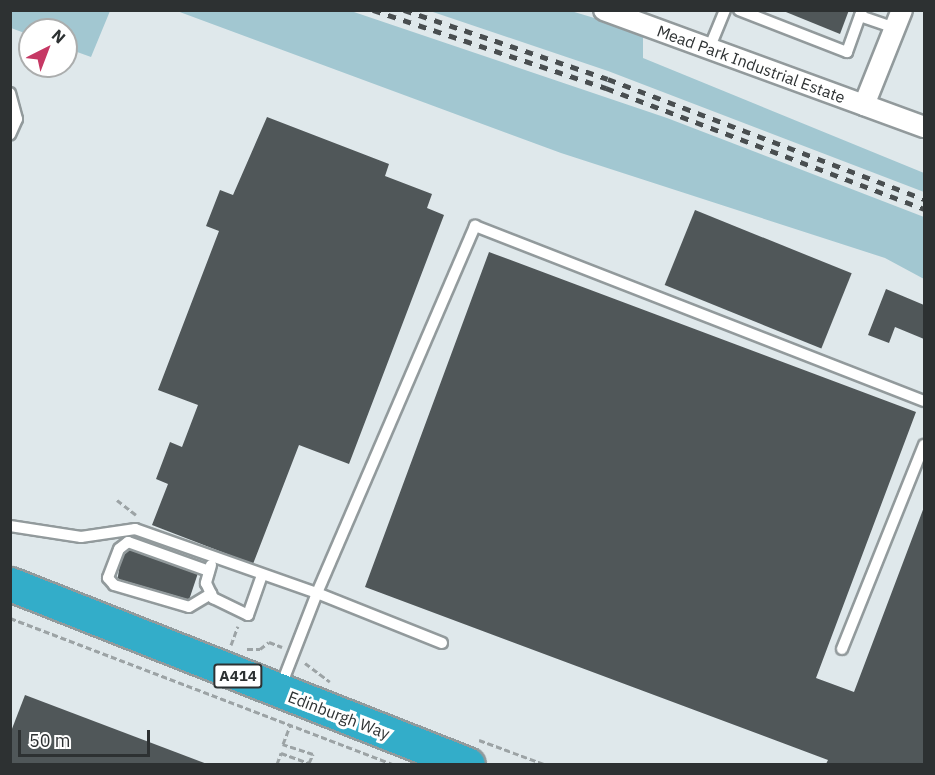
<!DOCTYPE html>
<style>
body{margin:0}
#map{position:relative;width:935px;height:775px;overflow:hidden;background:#dfe8eb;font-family:"IBM Plex Sans",sans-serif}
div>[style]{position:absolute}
.green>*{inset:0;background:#a2c7d1}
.building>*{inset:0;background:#505759;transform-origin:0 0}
.path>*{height:3px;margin-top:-1.5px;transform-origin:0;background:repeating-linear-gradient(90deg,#9ca3a5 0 6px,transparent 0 9px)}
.roads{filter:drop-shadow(2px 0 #929a9c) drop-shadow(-2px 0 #929a9c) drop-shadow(0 2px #929a9c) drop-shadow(0 -2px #929a9c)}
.lane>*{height:10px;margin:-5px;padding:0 5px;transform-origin:5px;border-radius:5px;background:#fff}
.street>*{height:20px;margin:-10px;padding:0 10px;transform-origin:10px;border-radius:10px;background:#fff}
.highway>*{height:33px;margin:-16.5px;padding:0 16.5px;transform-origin:16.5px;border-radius:16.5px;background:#33adc9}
.rail>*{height:4.5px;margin-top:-2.25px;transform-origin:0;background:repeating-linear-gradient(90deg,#494e50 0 8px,transparent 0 16px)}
span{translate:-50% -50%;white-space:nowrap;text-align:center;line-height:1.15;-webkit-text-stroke:6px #fff;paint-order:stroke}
.shield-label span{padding:2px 4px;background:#fff;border:2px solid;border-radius:4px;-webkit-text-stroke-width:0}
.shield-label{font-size:15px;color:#2d3132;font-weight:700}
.street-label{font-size:16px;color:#2d3132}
.frame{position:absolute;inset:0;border:12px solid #2d3132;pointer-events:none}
.north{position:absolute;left:18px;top:18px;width:60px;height:60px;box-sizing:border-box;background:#fff;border:2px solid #abadad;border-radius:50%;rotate:42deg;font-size:16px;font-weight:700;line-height:24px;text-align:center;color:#2d3132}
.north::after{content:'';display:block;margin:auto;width:21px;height:27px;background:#c63864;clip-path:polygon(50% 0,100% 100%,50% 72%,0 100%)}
.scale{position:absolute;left:18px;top:730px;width:132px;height:27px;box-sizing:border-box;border:3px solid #2d3132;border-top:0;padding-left:8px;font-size:18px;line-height:21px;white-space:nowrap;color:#2d3132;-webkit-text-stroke:4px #fff;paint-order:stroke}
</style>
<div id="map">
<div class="green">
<div style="clip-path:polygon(10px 11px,11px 10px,110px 11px,91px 57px,66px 48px,66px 30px,30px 30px,30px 35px,11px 28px)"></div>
<div style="clip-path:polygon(177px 11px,351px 11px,667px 118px,924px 217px,924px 279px,885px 258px,561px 153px)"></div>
<div style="clip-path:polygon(430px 11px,571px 11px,601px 20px,643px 36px,643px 58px,924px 173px,924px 192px,608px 71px)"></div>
</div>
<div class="building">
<div style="clip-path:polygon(781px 10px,849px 10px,840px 34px)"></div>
<div style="clip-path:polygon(267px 117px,389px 164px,385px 176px,432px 194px,427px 208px,444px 215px,349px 464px,299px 445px,253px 564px,152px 525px,168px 484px,156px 479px,170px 442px,182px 447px,198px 405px,158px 390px,219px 231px,206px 226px,220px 190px,233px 195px)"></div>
<div style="left:695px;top:210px;width:169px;height:81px;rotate:22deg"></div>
<div style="clip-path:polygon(489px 252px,916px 412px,816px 678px,854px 692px,924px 507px,924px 764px,826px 764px,828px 760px,365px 587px)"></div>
<div style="clip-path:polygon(886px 289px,924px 305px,924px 339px,895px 327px,889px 343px,868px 335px)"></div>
<div style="clip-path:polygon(132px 549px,198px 573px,187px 606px,117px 582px,122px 552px)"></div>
<div style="clip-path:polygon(25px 695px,207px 764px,10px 764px,10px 734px)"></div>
</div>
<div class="path">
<div style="left:117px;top:500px;width:24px;rotate:38deg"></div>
<div style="left:10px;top:618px;width:409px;rotate:20.9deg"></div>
<div style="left:231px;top:645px;width:20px;rotate:-70deg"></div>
<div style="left:247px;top:649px;width:13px"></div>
<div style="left:260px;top:649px;width:11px;rotate:-38deg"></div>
<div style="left:269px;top:642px;width:14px;rotate:21deg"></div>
<div style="left:305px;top:663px;width:31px;rotate:37deg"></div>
<div style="left:479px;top:740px;width:69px;rotate:20.3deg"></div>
<div style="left:277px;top:764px;width:12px;rotate:-70deg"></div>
<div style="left:281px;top:753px;width:30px;rotate:20deg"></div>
<div style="left:309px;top:763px;width:10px;rotate:-66deg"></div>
<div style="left:313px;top:754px;width:32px;rotate:-162deg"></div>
<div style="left:283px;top:744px;width:19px;rotate:-69deg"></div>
</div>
<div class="roads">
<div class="lane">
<div style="left:739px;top:10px;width:116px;rotate:21.3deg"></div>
<div style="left:847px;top:52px;width:45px;rotate:-70.3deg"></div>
<div style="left:860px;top:16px;width:37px;rotate:19deg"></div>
<div style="left:709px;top:49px;width:42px;rotate:-67.7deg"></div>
<div style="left:10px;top:93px;width:27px;rotate:75deg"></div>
<div style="left:17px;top:119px;width:17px;rotate:114deg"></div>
<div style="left:10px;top:526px;width:72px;rotate:8.8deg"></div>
<div style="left:81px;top:537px;width:55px;rotate:-8.4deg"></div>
<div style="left:135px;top:529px;width:193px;rotate:19.4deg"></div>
<div style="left:317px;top:593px;width:100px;rotate:111.2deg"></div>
<div style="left:211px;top:565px;width:19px;rotate:106deg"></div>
<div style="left:206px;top:583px;width:17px;rotate:65deg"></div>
<div style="left:213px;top:598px;width:39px;rotate:26deg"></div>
<div style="left:248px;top:615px;width:42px;rotate:-70.7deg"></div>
<div style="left:209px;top:571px;width:86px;rotate:-160.3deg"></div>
<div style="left:128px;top:542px;width:11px;rotate:142deg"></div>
<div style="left:119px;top:549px;width:31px;rotate:111deg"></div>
<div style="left:108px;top:578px;width:9px;rotate:49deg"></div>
<div style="left:114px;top:585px;width:78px;rotate:16.3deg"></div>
<div style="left:189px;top:607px;width:26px;rotate:-31deg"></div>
<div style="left:442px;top:643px;width:135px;rotate:-158.2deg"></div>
<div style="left:317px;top:593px;width:400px;rotate:-66.7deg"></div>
<div style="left:475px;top:226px;width:482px;rotate:21.3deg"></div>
<div style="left:842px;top:649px;width:220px;rotate:-68.1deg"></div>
</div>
<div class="street">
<div style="left:604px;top:10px;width:277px;rotate:20.1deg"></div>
<div style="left:902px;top:10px;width:102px;rotate:111.8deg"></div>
<div style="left:864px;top:105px;width:64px;rotate:20.1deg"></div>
</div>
<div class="highway">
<div style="left:10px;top:584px;width:492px;rotate:21.5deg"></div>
</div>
</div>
<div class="rail">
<div style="left:373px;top:10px;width:246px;rotate:18.5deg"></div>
<div style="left:606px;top:88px;width:340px;rotate:20.8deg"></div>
<div style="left:404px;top:10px;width:215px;rotate:18.7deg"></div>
<div style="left:608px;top:79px;width:338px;rotate:20.8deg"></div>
</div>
<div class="shield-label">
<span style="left:238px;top:676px">A414</span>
</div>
<div class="street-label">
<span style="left:751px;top:64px;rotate:20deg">Mead Park Industrial Estate</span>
<span style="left:339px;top:715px;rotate:21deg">Edinburgh Way</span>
</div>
<div class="frame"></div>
<div class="north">N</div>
<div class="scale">50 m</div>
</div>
